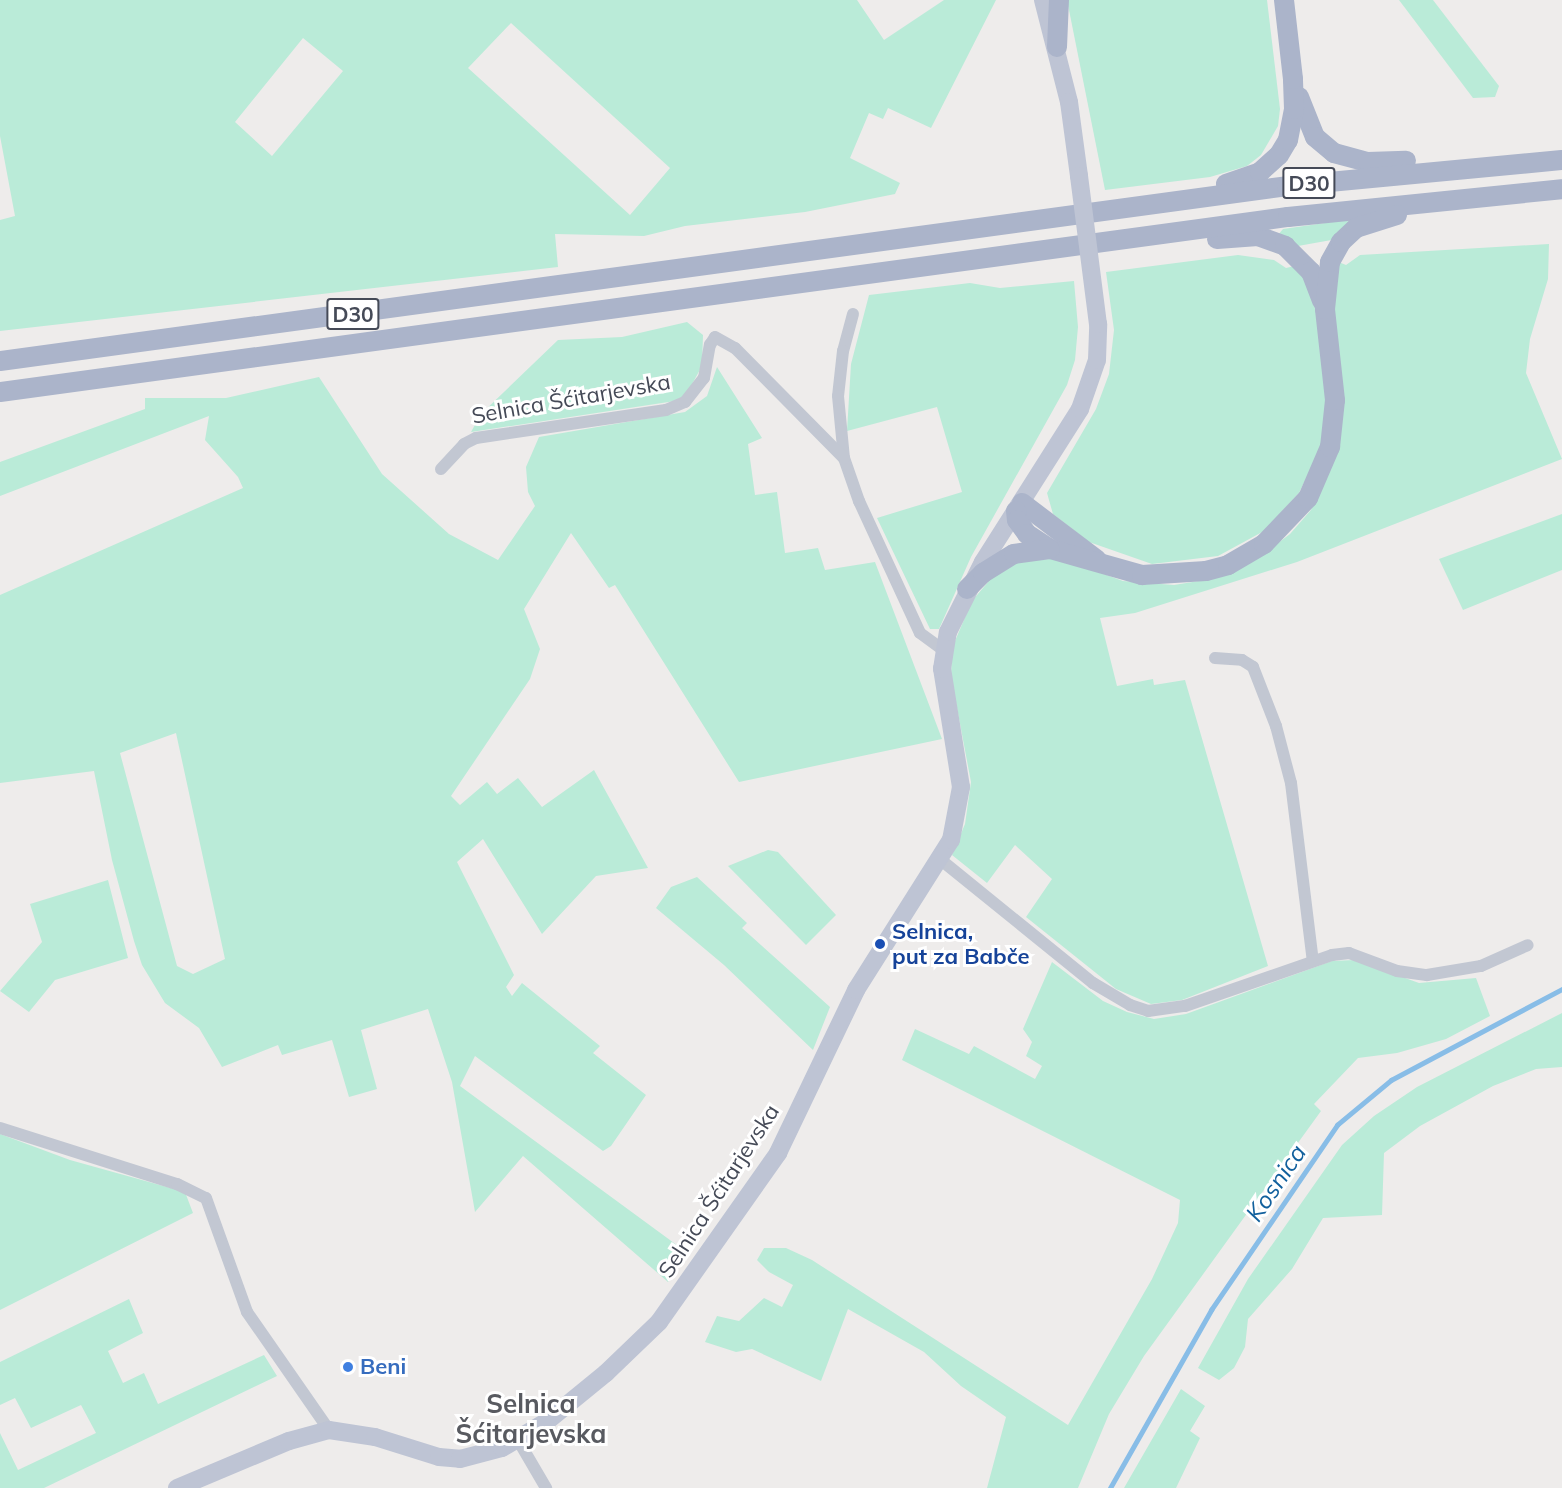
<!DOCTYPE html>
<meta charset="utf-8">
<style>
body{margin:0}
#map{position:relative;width:1562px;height:1488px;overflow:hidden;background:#eeeceb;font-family:Mulish,sans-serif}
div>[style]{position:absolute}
.green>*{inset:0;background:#baebd8}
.stream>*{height:4.5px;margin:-2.25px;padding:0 2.25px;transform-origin:2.25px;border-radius:2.25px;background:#88bde7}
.street>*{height:12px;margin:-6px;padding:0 6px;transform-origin:6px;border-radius:6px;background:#c2c7d2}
.secondary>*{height:18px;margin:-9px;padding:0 9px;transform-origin:9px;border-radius:9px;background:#bec4d4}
.primary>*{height:20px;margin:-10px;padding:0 10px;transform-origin:10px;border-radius:10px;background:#abb4ca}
.secondary-bridge>*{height:18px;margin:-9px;padding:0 9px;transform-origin:9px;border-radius:9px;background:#bec4d4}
.dots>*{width:16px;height:16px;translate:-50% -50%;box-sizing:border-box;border:3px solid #fff;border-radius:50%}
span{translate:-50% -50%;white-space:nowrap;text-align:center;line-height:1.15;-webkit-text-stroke:6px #fff;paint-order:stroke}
.shield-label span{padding:2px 4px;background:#fff;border:2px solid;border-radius:4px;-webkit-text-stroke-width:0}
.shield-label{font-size:21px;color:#454a57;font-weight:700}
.street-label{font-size:22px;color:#454a57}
.transit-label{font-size:22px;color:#164399;font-weight:700}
.left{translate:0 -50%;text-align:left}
.shop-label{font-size:22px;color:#366cbe;font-weight:700}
.water-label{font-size:24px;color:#12609d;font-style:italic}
.quarter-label{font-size:26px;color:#585a60;font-weight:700}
</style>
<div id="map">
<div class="green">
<div style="clip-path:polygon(evenodd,0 0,857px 0,884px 40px,944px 0,996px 0,931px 128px,888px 108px,883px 119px,869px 113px,850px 158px,900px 183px,895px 194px,805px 212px,685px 226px,644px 236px,555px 234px,558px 267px,0 331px,0 220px,15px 216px,0 136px,0 0,511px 23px,670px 168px,630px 215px,468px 68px,511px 23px,0 0,303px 38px,343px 71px,272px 156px,235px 122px,303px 38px)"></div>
<div style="clip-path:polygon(1067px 0,1267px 0,1280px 109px,1278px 126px,1261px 155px,1247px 166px,1210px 177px,1105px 190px)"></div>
<div style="clip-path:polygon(1399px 0,1433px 0,1499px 86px,1495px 97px,1473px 98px)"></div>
<div style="clip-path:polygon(1346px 220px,1349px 222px,1337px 239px,1298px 246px,1278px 235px,1283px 229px)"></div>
<div style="clip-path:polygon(1549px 244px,1548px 279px,1530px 339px,1526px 373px,1562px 459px,1297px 562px,1135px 613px,1100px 618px,1117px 686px,1153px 679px,1154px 685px,1185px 680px,1268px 966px,1182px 1000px,1151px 1004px,1116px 989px,1026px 917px,1052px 879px,1015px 845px,987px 883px,952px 855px,965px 824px,971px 782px,951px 676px,952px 648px,972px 601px,994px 575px,1015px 562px,1060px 558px,1123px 581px,1174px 585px,1205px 580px,1262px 555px,1290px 534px,1311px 510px,1339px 449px,1344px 397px,1333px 300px,1336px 261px,1346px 265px,1360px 255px)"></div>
<div style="clip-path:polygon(1238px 255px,1274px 260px,1286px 268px,1299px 265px,1316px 301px,1326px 398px,1322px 445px,1299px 493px,1264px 531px,1218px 556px,1152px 564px,1089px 542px,1053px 514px,1047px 493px,1096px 409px,1109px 374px,1114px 330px,1106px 272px)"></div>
<div style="clip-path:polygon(1074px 281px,1078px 327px,1075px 360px,1067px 385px,971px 557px,939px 629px,930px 629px,877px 518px,962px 492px,937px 407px,847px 431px,851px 364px,869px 295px,970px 283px,1000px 288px)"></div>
<div style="clip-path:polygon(687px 322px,703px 335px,702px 366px,686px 395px,675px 401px,471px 432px,481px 414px,558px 340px,622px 337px)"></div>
<div style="clip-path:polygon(evenodd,717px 367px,762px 438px,748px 444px,755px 495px,777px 492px,785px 553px,818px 548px,825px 570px,875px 562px,942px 739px,739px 782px,615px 585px,609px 588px,571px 533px,524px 609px,540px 649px,530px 679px,451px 796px,460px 805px,487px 782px,497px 794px,518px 778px,542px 807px,594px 770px,648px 868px,596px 876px,542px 934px,483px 839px,457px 862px,514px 975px,506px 987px,512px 996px,522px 983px,600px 1046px,593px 1053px,646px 1095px,611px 1146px,603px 1151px,475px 1056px,460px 1086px,689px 1254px,668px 1282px,523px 1156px,475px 1212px,452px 1082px,428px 1009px,361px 1030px,377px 1089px,349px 1097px,332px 1040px,282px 1055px,278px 1045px,222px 1067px,199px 1028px,165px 1003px,142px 965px,134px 941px,112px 860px,94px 771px,0 783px,0 595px,243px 488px,238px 477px,205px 440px,209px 416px,0 496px,0 462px,145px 409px,145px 398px,226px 398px,319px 377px,382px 474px,449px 534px,498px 560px,535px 506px,528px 492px,526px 467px,539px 437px,685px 412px,707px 396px,717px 367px,176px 733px,225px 959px,193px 974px,177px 966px,120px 753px,176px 733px)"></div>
<div style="clip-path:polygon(1562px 514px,1562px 570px,1463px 610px,1439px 559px)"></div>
<div style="clip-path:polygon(768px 850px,778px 852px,836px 915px,806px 945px,728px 866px)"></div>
<div style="clip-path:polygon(697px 877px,747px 923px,742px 928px,830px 1007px,813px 1050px,724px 965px,656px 908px,671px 887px)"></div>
<div style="clip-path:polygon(108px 880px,128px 958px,55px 980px,29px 1012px,0 991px,42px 942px,30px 904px)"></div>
<div style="clip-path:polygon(1355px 960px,1419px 983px,1476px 978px,1490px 1016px,1446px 1039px,1397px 1053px,1358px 1058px,1314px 1104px,1321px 1111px,1144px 1356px,1109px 1414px,1078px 1488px,987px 1488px,1006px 1417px,961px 1386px,924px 1352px,848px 1309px,821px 1381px,752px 1349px,736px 1352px,705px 1342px,717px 1316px,739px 1321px,764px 1298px,782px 1307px,793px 1285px,769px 1272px,757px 1260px,764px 1248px,786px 1248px,812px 1260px,1068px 1425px,1152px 1279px,1178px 1223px,1180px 1200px,902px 1060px,915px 1029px,969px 1054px,974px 1046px,1035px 1079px,1042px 1066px,1026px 1056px,1032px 1042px,1023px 1029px,1052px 962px,1103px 1001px,1127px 1012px,1154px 1019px,1186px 1014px,1332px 961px)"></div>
<div style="clip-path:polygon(1562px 1013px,1562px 1067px,1536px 1069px,1493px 1086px,1420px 1126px,1384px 1153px,1382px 1215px,1323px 1218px,1292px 1269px,1248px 1319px,1245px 1347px,1234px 1368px,1219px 1380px,1198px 1368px,1248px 1279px,1342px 1145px,1374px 1116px,1417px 1087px)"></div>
<div style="clip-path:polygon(0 1134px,70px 1160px,185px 1192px,193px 1213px,0 1310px)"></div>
<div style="clip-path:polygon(129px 1299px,143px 1333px,108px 1351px,123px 1383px,144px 1373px,158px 1404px,264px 1355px,277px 1376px,44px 1488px,0 1488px,0 1433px,18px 1470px,96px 1433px,81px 1405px,31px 1428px,15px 1398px,0 1405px,0 1362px)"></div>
<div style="clip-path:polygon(1181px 1389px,1205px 1406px,1190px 1431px,1200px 1438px,1176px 1488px,1124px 1488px)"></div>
</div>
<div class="stream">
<div style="left:1110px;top:1488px;width:205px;rotate:-60.4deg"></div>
<div style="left:1211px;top:1310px;width:224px;rotate:-55.7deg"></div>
<div style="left:1337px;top:1125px;width:70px;rotate:-39.8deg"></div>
<div style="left:1391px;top:1080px;width:194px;rotate:-28deg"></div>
</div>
<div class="street">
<div style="left:853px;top:314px;width:38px;rotate:105deg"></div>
<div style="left:843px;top:351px;width:45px;rotate:96.3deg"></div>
<div style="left:838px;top:396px;width:62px;rotate:84.5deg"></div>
<div style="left:844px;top:458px;width:46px;rotate:70.8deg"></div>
<div style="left:859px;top:501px;width:145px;rotate:65.2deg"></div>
<div style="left:920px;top:633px;width:29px;rotate:36deg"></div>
<div style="left:441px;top:469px;width:34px;rotate:-47deg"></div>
<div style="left:464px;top:444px;width:13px;rotate:-27deg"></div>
<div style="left:476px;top:438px;width:192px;rotate:-8.4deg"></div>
<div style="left:666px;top:410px;width:21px;rotate:-23deg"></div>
<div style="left:685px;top:402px;width:31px;rotate:-52deg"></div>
<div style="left:704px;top:378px;width:34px;rotate:-80deg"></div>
<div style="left:710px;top:345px;width:9px;rotate:-58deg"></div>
<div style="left:715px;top:337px;width:23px;rotate:29deg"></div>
<div style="left:735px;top:348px;width:155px;rotate:45.3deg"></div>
<div style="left:1215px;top:658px;width:27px;rotate:4deg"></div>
<div style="left:1242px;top:660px;width:13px;rotate:32deg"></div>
<div style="left:1253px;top:667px;width:63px;rotate:68.7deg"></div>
<div style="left:1276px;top:726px;width:59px;rotate:75.3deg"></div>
<div style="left:1291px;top:783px;width:179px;rotate:83deg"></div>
<div style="left:941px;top:860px;width:196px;rotate:39deg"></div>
<div style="left:1093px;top:983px;width:43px;rotate:30.7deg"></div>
<div style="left:1130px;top:1005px;width:19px;rotate:18deg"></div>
<div style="left:1148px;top:1011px;width:37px;rotate:-8deg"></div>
<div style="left:1185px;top:1006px;width:156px;rotate:-19.1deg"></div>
<div style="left:1332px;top:955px;width:17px;rotate:-7deg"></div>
<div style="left:1349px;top:953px;width:51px;rotate:20.6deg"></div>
<div style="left:1397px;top:971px;width:30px;rotate:8deg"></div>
<div style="left:1427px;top:975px;width:55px;rotate:-9.5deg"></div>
<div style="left:1481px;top:966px;width:51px;rotate:-24.1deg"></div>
<div style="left:0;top:1128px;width:186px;rotate:17.6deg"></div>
<div style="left:177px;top:1184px;width:32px;rotate:26deg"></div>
<div style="left:206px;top:1198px;width:121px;rotate:70.2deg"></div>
<div style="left:247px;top:1312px;width:144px;rotate:55.2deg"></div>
<div style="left:518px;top:1440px;width:56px;rotate:59.7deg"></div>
</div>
<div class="secondary">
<div style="left:1043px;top:0;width:105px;rotate:75.7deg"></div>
<div style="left:1069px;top:102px;width:75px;rotate:82.3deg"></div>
<div style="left:177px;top:1488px;width:121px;rotate:-22.8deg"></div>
<div style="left:289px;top:1441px;width:41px;rotate:-15.4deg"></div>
<div style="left:329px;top:1430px;width:47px;rotate:8.7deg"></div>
<div style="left:375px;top:1437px;width:67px;rotate:17.4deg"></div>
<div style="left:439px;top:1457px;width:21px;rotate:5deg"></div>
<div style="left:460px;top:1459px;width:43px;rotate:-14.7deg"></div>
<div style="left:502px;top:1448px;width:51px;rotate:-30.6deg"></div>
<div style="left:546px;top:1422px;width:77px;rotate:-39.2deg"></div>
<div style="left:606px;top:1373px;width:74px;rotate:-43.9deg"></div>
<div style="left:659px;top:1322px;width:207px;rotate:-54.8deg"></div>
<div style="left:778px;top:1153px;width:181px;rotate:-64.4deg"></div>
<div style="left:856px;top:990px;width:178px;rotate:-57.7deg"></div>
<div style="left:951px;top:840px;width:54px;rotate:-79.3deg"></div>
<div style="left:961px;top:787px;width:120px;rotate:-99.1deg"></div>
<div style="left:942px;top:669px;width:37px;rotate:-81deg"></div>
<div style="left:948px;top:632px;width:78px;rotate:-63.4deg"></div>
<div style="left:983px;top:562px;width:181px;rotate:-57.6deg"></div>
<div style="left:1080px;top:409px;width:52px;rotate:-70.9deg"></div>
<div style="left:1097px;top:360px;width:36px;rotate:-88deg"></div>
</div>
<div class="primary">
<div style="left:1057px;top:47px;width:47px;rotate:-87.6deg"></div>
<div style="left:1299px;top:97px;width:43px;rotate:68.2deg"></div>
<div style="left:1315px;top:137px;width:25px;rotate:40deg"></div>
<div style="left:1334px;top:153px;width:35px;rotate:15deg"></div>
<div style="left:1368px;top:162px;width:38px;rotate:-2deg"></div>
<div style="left:1226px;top:184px;width:36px;rotate:-19deg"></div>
<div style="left:1260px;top:172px;width:25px;rotate:-42deg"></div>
<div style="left:1279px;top:155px;width:17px;rotate:-59deg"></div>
<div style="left:1288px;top:140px;width:32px;rotate:-79deg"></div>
<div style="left:1294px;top:109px;width:30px;rotate:-92deg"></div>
<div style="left:1293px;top:79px;width:80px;rotate:-96.5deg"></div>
<div style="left:1217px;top:239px;width:41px;rotate:-4.2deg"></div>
<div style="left:1258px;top:236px;width:29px;rotate:20deg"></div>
<div style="left:1285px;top:246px;width:37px;rotate:45deg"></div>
<div style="left:1311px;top:272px;width:31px;rotate:69deg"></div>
<div style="left:0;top:361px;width:1299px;rotate:-7.74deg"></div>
<div style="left:1287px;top:186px;width:276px;rotate:-5.4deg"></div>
<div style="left:0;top:392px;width:1300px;rotate:-7.74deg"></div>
<div style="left:1288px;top:217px;width:275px;rotate:-5.8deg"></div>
<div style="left:1022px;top:503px;width:94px;rotate:37.2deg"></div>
<div style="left:1016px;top:511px;width:9px;rotate:84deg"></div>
<div style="left:1017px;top:520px;width:17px;rotate:54deg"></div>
<div style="left:1027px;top:534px;width:27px;rotate:33deg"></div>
<div style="left:1050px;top:549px;width:96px;rotate:15.8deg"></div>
<div style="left:1142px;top:575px;width:64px;rotate:-3.6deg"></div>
<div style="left:1206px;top:571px;width:23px;rotate:-15deg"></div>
<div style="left:1228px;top:565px;width:42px;rotate:-30.3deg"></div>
<div style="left:1264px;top:544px;width:64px;rotate:-46.3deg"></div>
<div style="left:1308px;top:498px;width:56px;rotate:-66.7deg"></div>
<div style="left:1330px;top:447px;width:47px;rotate:-83.9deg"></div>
<div style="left:1335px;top:400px;width:92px;rotate:-96.3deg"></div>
<div style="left:1325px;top:309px;width:47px;rotate:-83.9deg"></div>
<div style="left:1330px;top:262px;width:23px;rotate:-61deg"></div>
<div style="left:1341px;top:242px;width:21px;rotate:-43deg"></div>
<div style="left:1356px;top:228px;width:43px;rotate:-17.6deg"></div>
<div style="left:967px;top:589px;width:23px;rotate:-45deg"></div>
<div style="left:983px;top:573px;width:36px;rotate:-32deg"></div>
<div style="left:1014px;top:554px;width:36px;rotate:-8deg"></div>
</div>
<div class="secondary-bridge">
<div style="left:1079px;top:176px;width:149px;rotate:82.7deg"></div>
</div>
<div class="dots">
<div style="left:880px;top:944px;background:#1a4fb4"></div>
<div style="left:348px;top:1367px;background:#3f7fe0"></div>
</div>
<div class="shield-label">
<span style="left:1309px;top:183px">D30</span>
<span style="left:353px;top:314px">D30</span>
</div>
<div class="street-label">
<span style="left:571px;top:399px;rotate:-10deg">Selnica Šćitarjevska</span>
<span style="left:719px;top:1191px;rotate:-57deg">Selnica Šćitarjevska</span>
</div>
<div class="transit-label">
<span class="left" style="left:892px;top:944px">Selnica,<br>put za Babče</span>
</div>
<div class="shop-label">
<span class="left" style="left:360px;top:1367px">Beni</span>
</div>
<div class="water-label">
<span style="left:1276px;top:1183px;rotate:-56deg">Kosnica</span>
</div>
<div class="quarter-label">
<span style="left:531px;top:1419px">Selnica<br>Šćitarjevska</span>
</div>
</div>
